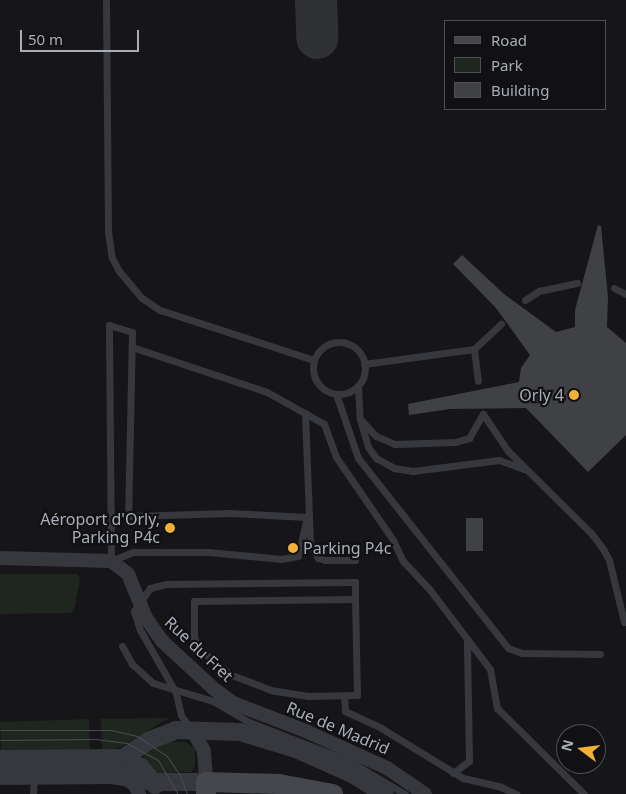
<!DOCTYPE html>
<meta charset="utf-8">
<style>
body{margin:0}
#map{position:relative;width:626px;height:794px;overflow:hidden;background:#161618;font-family:"Noto Sans",sans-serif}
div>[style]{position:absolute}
.green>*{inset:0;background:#1e261f;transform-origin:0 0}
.taxiway>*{height:42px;margin:-21px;padding:0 21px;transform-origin:21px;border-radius:21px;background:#303135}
.building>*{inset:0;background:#404145;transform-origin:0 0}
.service>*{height:7px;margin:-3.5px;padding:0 3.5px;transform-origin:3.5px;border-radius:3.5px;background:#37383d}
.service>.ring{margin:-3.5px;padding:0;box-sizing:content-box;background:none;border:7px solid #37383d;border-radius:50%}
.minor>*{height:14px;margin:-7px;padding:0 7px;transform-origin:7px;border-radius:7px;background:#37383d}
.tertiary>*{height:18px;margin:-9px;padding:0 9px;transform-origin:9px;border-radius:9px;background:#37383d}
.secondary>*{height:20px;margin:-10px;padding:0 10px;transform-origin:10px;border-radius:10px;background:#45474d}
.tram>*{height:1px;margin:-0.5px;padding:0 0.5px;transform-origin:0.5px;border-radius:0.5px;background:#4a4c52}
.dots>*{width:14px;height:14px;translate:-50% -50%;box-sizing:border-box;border:2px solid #111113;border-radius:50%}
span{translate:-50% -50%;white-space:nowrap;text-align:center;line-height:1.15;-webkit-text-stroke:4.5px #111113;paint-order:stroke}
.poi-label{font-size:16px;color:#a8adb8}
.right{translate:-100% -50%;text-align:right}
.left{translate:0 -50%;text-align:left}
.street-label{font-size:16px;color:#a8adb8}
.legend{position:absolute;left:444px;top:20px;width:162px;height:90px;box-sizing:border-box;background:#111113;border:1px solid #4d4f55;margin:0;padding:6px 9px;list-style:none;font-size:15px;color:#a8adb8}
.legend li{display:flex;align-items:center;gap:10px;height:25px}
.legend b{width:25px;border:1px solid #4d4f55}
.north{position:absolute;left:556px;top:724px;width:50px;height:50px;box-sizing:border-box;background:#111113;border:1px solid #4d4f55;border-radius:50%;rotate:285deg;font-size:14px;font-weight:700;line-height:20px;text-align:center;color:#a8adb8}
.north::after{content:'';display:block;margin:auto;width:18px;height:22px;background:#f2b134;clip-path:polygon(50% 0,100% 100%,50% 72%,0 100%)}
.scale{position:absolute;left:20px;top:30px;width:119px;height:22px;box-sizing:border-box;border:2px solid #a8adb8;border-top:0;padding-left:6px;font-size:15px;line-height:18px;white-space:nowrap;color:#a8adb8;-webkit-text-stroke:4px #111113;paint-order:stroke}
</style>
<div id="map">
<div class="green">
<div style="clip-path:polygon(0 574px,77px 574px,80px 578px,75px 606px,71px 613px,0 614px)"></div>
<div style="clip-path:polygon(169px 718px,121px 747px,102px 751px,101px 719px)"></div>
<div style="left:89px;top:719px;width:31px;height:89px;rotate:88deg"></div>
<div style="clip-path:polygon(164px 742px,185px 742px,195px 748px,195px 766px,191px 772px,157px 773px,145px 762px,144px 754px)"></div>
</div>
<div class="taxiway">
<div style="left:316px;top:0;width:38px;rotate:88deg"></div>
</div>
<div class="building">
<div style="clip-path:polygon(598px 225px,601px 226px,608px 297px,607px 327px,626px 343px,626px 435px,588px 472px,526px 408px,450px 409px,409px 415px,408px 404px,519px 382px,521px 368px,530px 355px,496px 308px,453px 264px,462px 255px,504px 294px,556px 332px,575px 327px,575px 310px)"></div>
<div style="left:466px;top:518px;width:17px;height:33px"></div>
</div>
<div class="service">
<div style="left:106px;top:0;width:231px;rotate:89.5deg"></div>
<div style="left:108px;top:231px;width:27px;rotate:82deg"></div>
<div style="left:112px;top:258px;width:15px;rotate:62deg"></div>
<div style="left:119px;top:271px;width:35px;rotate:50deg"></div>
<div style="left:142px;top:298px;width:22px;rotate:34deg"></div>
<div style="left:160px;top:310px;width:162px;rotate:18deg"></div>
<div style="left:614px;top:288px;width:13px;rotate:27deg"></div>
<div style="left:525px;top:300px;width:17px;rotate:-33deg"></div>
<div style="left:539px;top:291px;width:39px;rotate:-12deg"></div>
<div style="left:109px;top:325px;width:24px;rotate:17deg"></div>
<div style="left:132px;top:332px;width:184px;rotate:91.2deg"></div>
<div style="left:128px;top:516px;width:102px;rotate:-1.7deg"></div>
<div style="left:230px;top:513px;width:77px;rotate:3deg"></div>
<div style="left:307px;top:517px;width:40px;rotate:103deg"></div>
<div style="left:298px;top:556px;width:17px;rotate:170deg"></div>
<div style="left:281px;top:559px;width:73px;rotate:-174.5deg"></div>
<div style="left:208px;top:552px;width:75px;rotate:180deg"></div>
<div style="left:133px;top:552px;width:24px;rotate:158deg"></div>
<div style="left:111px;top:561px;width:236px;rotate:-90.5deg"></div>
<div class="ring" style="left:313px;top:342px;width:45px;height:45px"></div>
<div style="left:132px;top:347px;width:142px;rotate:18.4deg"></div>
<div style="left:267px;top:392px;width:65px;rotate:29.3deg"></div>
<div style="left:324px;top:424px;width:35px;rotate:70deg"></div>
<div style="left:336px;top:457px;width:101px;rotate:55.5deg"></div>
<div style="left:393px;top:540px;width:23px;rotate:65deg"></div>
<div style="left:403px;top:561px;width:40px;rotate:47deg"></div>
<div style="left:430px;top:590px;width:99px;rotate:52.8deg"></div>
<div style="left:490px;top:669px;width:40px;rotate:80deg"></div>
<div style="left:497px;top:708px;width:122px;rotate:44.7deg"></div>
<div style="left:474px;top:349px;width:32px;rotate:83deg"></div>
<div style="left:364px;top:364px;width:111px;rotate:-7.8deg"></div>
<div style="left:474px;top:349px;width:37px;rotate:-43deg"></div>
<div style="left:358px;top:386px;width:33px;rotate:87deg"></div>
<div style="left:360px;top:419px;width:23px;rotate:47deg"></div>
<div style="left:376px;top:436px;width:21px;rotate:23deg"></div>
<div style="left:395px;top:444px;width:60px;rotate:-1.9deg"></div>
<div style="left:455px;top:442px;width:15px;rotate:-16deg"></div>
<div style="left:469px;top:438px;width:28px;rotate:-60deg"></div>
<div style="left:336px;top:394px;width:68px;rotate:71deg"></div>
<div style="left:358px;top:458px;width:242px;rotate:51.7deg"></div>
<div style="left:508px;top:648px;width:15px;rotate:20deg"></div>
<div style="left:522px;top:653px;width:78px;rotate:0.7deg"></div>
<div style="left:305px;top:413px;width:130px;rotate:87.8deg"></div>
<div style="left:310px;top:543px;width:17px;rotate:62deg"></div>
<div style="left:318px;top:558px;width:7px;rotate:16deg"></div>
<div style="left:325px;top:560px;width:30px"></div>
<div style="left:483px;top:414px;width:45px;rotate:56deg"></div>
<div style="left:508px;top:451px;width:117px;rotate:44.7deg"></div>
<div style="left:591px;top:533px;width:20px;rotate:53deg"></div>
<div style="left:603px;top:549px;width:13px;rotate:61deg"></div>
<div style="left:609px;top:560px;width:64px;rotate:76.4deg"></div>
<div style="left:360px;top:419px;width:29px;rotate:74deg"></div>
<div style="left:368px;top:447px;width:14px;rotate:54deg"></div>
<div style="left:376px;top:458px;width:21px;rotate:29deg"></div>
<div style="left:394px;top:468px;width:19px;rotate:9deg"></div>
<div style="left:413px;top:471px;width:87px;rotate:-7.3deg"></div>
<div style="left:499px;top:460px;width:27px;rotate:20deg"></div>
<div style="left:122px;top:646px;width:21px;rotate:61deg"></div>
<div style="left:132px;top:664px;width:28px;rotate:42deg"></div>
<div style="left:153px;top:683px;width:63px;rotate:16.7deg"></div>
<div style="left:213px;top:701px;width:42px;rotate:30.3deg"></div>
<div style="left:249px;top:722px;width:107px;rotate:21.3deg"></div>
<div style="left:349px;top:761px;width:65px;rotate:30.5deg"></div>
<div style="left:344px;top:695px;width:16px;rotate:86deg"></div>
<div style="left:345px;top:711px;width:40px;rotate:25deg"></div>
<div style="left:381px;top:728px;width:96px;rotate:31.4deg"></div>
<div style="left:463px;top:778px;width:39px;rotate:13deg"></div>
<div style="left:501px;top:787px;width:17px;rotate:25deg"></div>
<div style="left:190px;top:728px;width:16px;rotate:-125deg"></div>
<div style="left:181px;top:715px;width:23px;rotate:-103deg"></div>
<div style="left:176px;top:693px;width:73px;rotate:-119.7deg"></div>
<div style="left:140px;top:630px;width:20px;rotate:-108deg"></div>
<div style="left:134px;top:611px;width:28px;rotate:-55deg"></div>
<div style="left:150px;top:588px;width:16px;rotate:-14deg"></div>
<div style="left:166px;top:584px;width:189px;rotate:-0.6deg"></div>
<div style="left:355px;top:582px;width:17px;rotate:90deg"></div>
<div style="left:355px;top:599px;width:96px;rotate:88.8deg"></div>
<div style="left:357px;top:695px;width:49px;rotate:178.8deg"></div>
<div style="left:308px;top:696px;width:37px;rotate:-171deg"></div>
<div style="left:271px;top:690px;width:42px;rotate:-159deg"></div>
<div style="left:232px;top:675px;width:15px;rotate:-148deg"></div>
<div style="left:219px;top:667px;width:28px;rotate:-135deg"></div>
<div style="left:199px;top:647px;width:10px;rotate:-119deg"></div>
<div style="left:194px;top:638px;width:37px;rotate:-90deg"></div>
<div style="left:194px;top:601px;width:161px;rotate:-0.7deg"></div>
<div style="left:453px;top:773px;width:20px;rotate:-37deg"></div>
<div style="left:469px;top:761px;width:119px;rotate:-91deg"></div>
<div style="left:33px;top:794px;width:17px;rotate:-87deg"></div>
</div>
<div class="minor">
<div style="left:0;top:558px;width:111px;rotate:1.5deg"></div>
<div style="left:111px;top:561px;width:21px;rotate:37deg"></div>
<div style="left:128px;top:574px;width:48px;rotate:67.8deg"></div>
<div style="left:146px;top:618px;width:28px;rotate:55deg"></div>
<div style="left:162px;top:641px;width:71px;rotate:42.7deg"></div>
<div style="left:214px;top:689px;width:24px;rotate:36deg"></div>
<div style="left:233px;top:703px;width:80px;rotate:21.1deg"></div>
<div style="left:308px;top:732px;width:87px;rotate:24.5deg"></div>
<div style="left:387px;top:768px;width:46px;rotate:34.4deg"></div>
<div style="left:192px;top:730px;width:24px;rotate:60deg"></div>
<div style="left:204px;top:751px;width:31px;rotate:86deg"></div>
<div style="left:124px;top:777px;width:14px;rotate:36deg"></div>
<div style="left:135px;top:785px;width:10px;rotate:66deg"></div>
</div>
<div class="tertiary">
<div style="left:123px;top:758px;width:30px;rotate:-34deg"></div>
<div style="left:148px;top:741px;width:30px;rotate:-21deg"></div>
<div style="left:176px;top:730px;width:64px;rotate:1.8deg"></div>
<div style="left:240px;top:732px;width:59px;rotate:16.9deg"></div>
<div style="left:296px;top:749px;width:64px;rotate:24.1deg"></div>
<div style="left:354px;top:775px;width:36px;rotate:32deg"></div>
<div style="left:0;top:759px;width:123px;rotate:-0.5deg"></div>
<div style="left:123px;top:758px;width:20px;rotate:27deg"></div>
<div style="left:141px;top:767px;width:23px;rotate:52deg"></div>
<div style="left:0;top:776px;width:112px;rotate:-0.5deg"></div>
<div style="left:112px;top:775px;width:43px;rotate:9.5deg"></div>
<div style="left:154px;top:782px;width:52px"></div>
</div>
<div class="secondary">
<div style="left:206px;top:794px;width:12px;rotate:-90deg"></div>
<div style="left:206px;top:782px;width:73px;rotate:1.6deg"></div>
<div style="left:279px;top:784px;width:55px;rotate:10.5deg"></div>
</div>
<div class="tram">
<div style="left:0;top:730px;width:111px"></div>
<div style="left:111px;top:730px;width:27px;rotate:13deg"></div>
<div style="left:137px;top:736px;width:36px;rotate:34deg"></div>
<div style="left:167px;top:756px;width:23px;rotate:56deg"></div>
<div style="left:180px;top:775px;width:20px;rotate:70deg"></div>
<div style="left:0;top:740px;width:95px;rotate:-0.6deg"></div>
<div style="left:95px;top:739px;width:32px;rotate:7deg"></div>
<div style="left:127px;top:743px;width:35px;rotate:29deg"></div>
<div style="left:158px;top:760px;width:39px;rotate:60deg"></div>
</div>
<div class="dots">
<div style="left:574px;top:395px;background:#f2b134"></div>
<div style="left:170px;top:528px;background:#f2b134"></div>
<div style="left:293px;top:548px;background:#f2b134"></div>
</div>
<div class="poi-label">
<span class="right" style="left:564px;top:395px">Orly 4</span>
<span class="right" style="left:160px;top:528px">Aéroport d'Orly,<br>Parking P4c</span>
<span class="left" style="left:303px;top:548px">Parking P4c</span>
</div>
<div class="street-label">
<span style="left:199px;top:649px;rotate:43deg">Rue du Fret</span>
<span style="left:338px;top:728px;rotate:23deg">Rue de Madrid</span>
</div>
<ul class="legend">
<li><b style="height:6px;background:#45474d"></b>Road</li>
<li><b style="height:14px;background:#1e261f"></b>Park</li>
<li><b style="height:14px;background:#404145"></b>Building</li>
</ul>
<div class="north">N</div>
<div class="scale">50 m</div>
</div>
